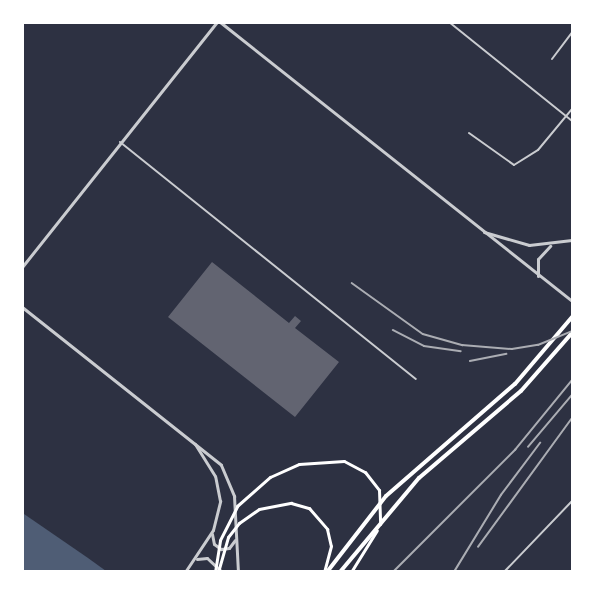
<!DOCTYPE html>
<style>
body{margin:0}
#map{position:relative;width:595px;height:594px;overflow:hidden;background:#2d3142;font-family:"Nunito Sans",sans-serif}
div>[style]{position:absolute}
.water>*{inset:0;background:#4f5d75}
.building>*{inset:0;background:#626471}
.minor>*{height:2px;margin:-1px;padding:0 1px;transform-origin:1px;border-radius:1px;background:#caccd0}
.tertiary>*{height:3px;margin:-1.5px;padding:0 1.5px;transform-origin:1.5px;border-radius:1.5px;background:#caccd0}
.secondary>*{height:3px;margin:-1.5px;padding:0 1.5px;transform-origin:1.5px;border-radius:1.5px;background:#fff}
.primary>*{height:4px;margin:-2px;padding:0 2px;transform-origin:2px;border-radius:2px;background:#fff}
.rail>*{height:1.5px;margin:-0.75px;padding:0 0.75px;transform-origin:0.75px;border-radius:0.75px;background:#abadb3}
span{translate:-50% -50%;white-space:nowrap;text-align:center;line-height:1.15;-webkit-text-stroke:6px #fff;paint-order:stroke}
.frame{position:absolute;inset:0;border:24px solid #fff;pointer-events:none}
</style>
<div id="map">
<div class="water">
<div style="clip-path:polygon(24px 514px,88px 558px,106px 571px,23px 571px)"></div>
</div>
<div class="building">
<div style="clip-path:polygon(212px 262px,289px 323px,295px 316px,301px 321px,295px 328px,339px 362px,295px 417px,168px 317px)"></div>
</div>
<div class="minor">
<div style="left:449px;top:22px;width:158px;rotate:38.8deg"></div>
<div style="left:552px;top:59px;width:34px;rotate:-53deg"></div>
<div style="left:469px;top:133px;width:55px;rotate:35.4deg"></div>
<div style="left:514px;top:165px;width:28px;rotate:-32deg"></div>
<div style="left:538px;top:150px;width:53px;rotate:-50.3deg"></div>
<div style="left:120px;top:142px;width:379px;rotate:38.7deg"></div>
<div style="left:504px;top:572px;width:98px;rotate:-46.2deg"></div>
</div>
<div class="tertiary">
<div style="left:220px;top:22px;width:449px;rotate:38.4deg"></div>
<div style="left:484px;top:232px;width:47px;rotate:16.1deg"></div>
<div style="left:529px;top:245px;width:43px;rotate:-6.6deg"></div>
<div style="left:22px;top:267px;width:313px;rotate:-51.5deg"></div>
<div style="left:538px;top:276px;width:17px;rotate:-90deg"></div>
<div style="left:538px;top:259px;width:18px;rotate:-47deg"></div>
<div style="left:22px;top:307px;width:254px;rotate:38.4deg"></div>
<div style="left:221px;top:465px;width:34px;rotate:67deg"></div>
<div style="left:234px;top:496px;width:76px;rotate:87deg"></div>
<div style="left:212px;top:534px;width:10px;rotate:79deg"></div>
<div style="left:214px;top:544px;width:9px;rotate:36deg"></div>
<div style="left:221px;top:549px;width:8px;rotate:-7deg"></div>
<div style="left:229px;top:548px;width:10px;rotate:-53deg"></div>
<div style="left:197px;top:559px;width:10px;rotate:-6deg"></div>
<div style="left:207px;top:558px;width:21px;rotate:43deg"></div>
<div style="left:185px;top:572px;width:50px;rotate:-56.3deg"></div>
<div style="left:213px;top:530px;width:30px;rotate:-76deg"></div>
<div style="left:220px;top:501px;width:25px;rotate:-101deg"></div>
<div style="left:215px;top:476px;width:38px;rotate:-122deg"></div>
</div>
<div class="secondary">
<div style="left:215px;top:572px;width:32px;rotate:-81deg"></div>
<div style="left:220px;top:540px;width:38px;rotate:-63deg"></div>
<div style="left:237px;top:506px;width:44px;rotate:-41.3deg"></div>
<div style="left:270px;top:477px;width:32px;rotate:-24deg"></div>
<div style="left:299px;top:464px;width:45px;rotate:-3.8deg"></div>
<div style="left:344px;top:461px;width:24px;rotate:28deg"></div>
<div style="left:365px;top:472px;width:23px;rotate:52deg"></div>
<div style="left:379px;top:490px;width:34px;rotate:88deg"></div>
<div style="left:218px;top:572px;width:36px;rotate:-74deg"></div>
<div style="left:228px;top:537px;width:18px;rotate:-52deg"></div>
<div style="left:239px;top:523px;width:24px;rotate:-35deg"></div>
<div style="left:259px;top:509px;width:33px;rotate:-11deg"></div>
<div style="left:291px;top:503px;width:19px;rotate:16deg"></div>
<div style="left:309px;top:508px;width:28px;rotate:49deg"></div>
<div style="left:327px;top:529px;width:17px;rotate:77deg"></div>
<div style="left:331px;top:546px;width:27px;rotate:105deg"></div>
<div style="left:351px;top:572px;width:49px;rotate:-58.2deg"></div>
</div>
<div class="primary">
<div style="left:327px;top:572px;width:96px;rotate:-52.2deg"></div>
<div style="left:386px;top:496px;width:171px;rotate:-41deg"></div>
<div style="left:515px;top:384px;width:88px;rotate:-49.6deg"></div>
<div style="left:340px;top:572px;width:123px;rotate:-50deg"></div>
<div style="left:419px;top:478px;width:134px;rotate:-40.5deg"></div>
<div style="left:521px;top:391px;width:77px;rotate:-48.7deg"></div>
</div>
<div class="rail">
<div style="left:352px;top:283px;width:87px;rotate:35.7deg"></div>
<div style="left:423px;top:334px;width:41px;rotate:15.8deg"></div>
<div style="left:462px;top:345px;width:50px;rotate:4.6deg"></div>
<div style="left:512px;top:349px;width:26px;rotate:-9deg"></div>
<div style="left:538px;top:345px;width:37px;rotate:-22deg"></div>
<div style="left:393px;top:330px;width:35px;rotate:27deg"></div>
<div style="left:424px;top:346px;width:37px;rotate:8deg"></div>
<div style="left:470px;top:361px;width:37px;rotate:-11deg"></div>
<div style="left:528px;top:447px;width:68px;rotate:-49.8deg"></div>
<div style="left:478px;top:547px;width:160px;rotate:-53.9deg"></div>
<div style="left:393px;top:572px;width:173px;rotate:-45deg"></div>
<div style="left:515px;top:450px;width:90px;rotate:-50.8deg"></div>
<div style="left:454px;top:572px;width:90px;rotate:-58.6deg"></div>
<div style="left:501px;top:495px;width:65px;rotate:-53.1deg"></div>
</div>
<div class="frame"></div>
</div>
